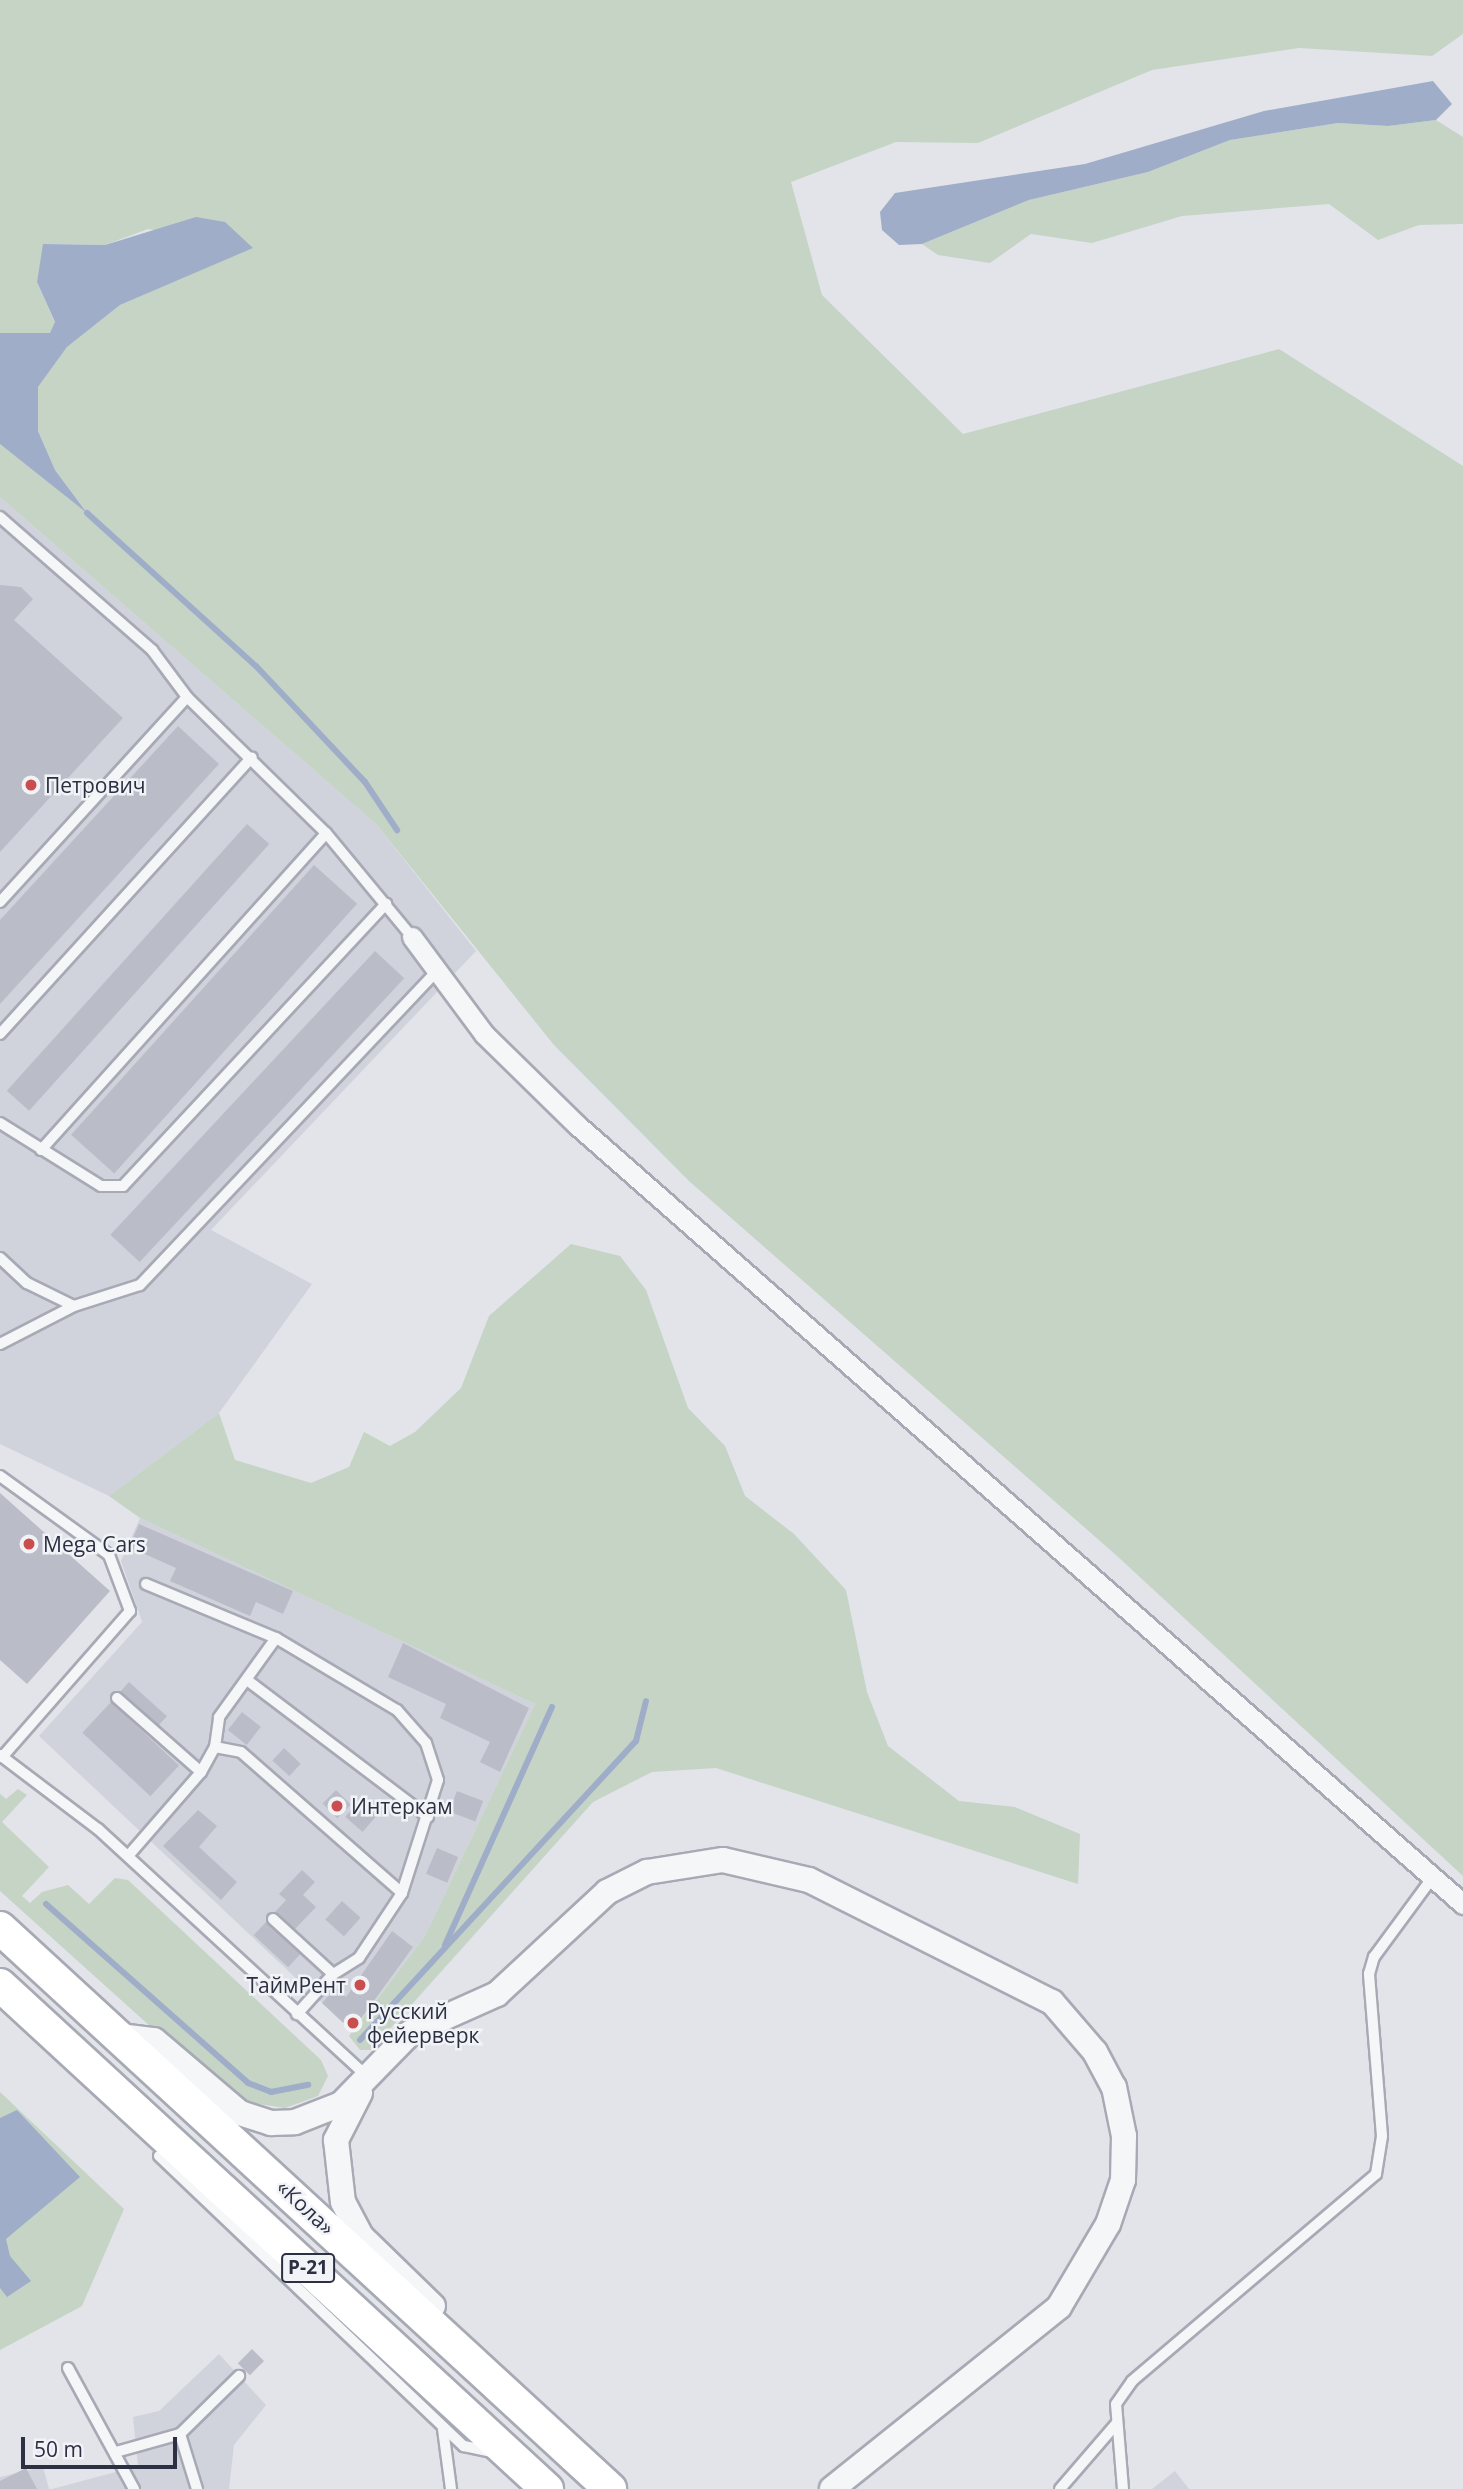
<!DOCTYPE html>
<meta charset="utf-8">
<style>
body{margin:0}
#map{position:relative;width:1463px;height:2489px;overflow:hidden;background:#e2e4ea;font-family:"Open Sans",sans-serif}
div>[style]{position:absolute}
.built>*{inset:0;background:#d1d3dc}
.green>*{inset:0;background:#c5d4c4}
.water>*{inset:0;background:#9fadc9}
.stream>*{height:6px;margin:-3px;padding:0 3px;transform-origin:3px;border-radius:3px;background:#9fadc9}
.building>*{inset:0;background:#babdc7;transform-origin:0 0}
.roads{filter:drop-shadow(2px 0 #a7aab4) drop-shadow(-2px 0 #a7aab4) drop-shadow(0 2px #a7aab4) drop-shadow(0 -2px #a7aab4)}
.service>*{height:10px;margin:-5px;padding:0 5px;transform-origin:5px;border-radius:5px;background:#f5f6f8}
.minor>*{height:19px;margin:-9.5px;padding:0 9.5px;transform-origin:9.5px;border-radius:9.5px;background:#f5f6f8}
.tertiary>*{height:24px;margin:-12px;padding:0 12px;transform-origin:12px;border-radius:12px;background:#f5f6f8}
.primary>*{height:32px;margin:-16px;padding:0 16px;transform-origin:16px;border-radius:16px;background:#fff}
.dots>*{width:19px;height:19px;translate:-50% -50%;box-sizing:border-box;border:4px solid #f2f3f7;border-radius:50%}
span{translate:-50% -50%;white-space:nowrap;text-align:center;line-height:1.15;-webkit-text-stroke:5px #f2f3f7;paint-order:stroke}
.shield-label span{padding:2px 5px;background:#f2f3f7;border:2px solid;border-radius:5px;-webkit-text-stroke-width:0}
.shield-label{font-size:19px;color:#2b3042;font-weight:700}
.poi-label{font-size:21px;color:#2b3042}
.left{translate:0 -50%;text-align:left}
.right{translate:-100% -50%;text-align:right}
.street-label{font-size:21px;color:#2b3042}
.scale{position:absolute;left:21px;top:2437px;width:156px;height:32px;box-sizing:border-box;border:4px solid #2b3042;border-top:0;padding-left:9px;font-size:21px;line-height:24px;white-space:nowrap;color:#2b3042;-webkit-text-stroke:5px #f2f3f7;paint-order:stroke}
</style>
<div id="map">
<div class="built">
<div style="clip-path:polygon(0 497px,376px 824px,476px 951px,211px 1230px,312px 1284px,219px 1413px,109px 1496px,0 1444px)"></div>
<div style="clip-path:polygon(140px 1518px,535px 1704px,425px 1936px,352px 2031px,39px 1736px,142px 1622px,121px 1561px)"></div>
<div style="clip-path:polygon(219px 2354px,266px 2405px,234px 2445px,229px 2489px,52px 2489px,138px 2466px,133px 2417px,159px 2411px)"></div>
<div style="clip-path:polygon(43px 2467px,49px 2489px,0 2489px,0 2477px)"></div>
<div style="clip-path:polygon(1175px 2471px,1189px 2489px,1152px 2489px)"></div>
</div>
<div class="green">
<div style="clip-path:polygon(0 0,1463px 0,1463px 34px,1432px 56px,1299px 48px,1152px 70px,978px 143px,896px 142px,791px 182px,822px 295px,963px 434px,1279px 349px,1463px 466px,1463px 1876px,1116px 1555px,689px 1181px,554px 1045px,376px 824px,0 497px,0 444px,85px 510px,55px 470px,38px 431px,38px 387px,67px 347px,120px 305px,252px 248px,148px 229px,105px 245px,44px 244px,37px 282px,55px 323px,50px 334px,0 333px)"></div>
<div style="clip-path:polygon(1436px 120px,1463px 137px,1463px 224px,1419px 225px,1378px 240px,1329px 204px,1182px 216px,1092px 243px,1031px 234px,990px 263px,938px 255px,922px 244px,1029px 200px,1148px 172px,1230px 140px,1338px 123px,1388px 126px)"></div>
<div style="clip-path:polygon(571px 1244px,620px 1256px,646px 1290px,688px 1408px,725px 1446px,745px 1496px,794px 1534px,846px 1590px,867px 1692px,888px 1746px,959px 1801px,1015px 1807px,1080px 1834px,1078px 1884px,716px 1768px,652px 1772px,593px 1802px,371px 2050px,360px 2050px,349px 2036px,425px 1936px,535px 1704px,140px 1518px,109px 1496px,219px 1413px,235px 1460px,311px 1483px,349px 1467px,364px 1432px,390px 1446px,415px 1432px,461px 1388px,489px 1316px)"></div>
<div style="clip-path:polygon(18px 1789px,27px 1795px,2px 1822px,49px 1867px,22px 1896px,30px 1903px,42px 1892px,68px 1885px,89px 1904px,115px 1878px,128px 1880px,321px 2060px,328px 2076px,318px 2096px,285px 2108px,232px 2100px,0 1891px,0 1794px,6px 1799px)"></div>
<div style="clip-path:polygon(0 2092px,124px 2209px,82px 2306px,0 2350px)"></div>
</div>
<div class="water">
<div style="clip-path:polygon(1433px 81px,1452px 104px,1436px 120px,1388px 126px,1338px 123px,1230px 140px,1148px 172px,1029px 200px,922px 244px,899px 245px,882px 230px,880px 212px,895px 193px,1085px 164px,1264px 111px)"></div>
<div style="clip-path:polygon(196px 217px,225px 222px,253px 248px,120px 305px,67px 347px,38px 387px,38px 431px,55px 470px,87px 513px,0 444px,0 333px,50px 333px,55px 322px,37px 282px,43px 244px,105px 245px)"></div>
<div style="clip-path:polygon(17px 2110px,80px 2177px,6px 2239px,10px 2256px,31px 2281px,7px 2297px,0 2288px,0 2118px)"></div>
</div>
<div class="stream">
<div style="left:87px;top:513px;width:228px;rotate:42.2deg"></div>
<div style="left:256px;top:666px;width:159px;rotate:46.8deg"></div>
<div style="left:365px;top:782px;width:58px;rotate:56.3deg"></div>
<div style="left:46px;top:1904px;width:270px;rotate:41.5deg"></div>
<div style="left:248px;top:2083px;width:25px;rotate:21deg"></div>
<div style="left:271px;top:2092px;width:38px;rotate:-11deg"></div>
<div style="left:445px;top:1945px;width:261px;rotate:-65.8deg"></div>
<div style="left:360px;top:2040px;width:407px;rotate:-47.3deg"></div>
<div style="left:636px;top:1741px;width:41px;rotate:-76deg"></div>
</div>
<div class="building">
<div style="clip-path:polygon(0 585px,21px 587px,33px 599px,14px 620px,123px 718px,0 852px)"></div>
<div style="clip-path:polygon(178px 726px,219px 764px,0 1004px,0 920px)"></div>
<div style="left:247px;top:824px;width:30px;height:359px;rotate:42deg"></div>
<div style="left:314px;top:865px;width:58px;height:363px;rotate:42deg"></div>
<div style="left:375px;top:951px;width:40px;height:388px;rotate:43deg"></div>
<div style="clip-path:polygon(0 1493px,110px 1591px,27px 1684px,0 1660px)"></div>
<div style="clip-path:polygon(139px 1524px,293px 1591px,283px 1614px,256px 1602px,250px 1616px,170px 1581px,176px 1568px,129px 1547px)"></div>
<div style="clip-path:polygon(403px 1643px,529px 1708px,500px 1772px,480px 1762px,490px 1742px,440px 1718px,446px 1704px,388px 1677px)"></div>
<div style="left:129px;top:1682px;width:51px;height:13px;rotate:42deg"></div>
<div style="left:111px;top:1702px;width:93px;height:42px;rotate:43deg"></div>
<div style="left:242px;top:1712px;width:24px;height:23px;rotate:38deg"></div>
<div style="left:284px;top:1748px;width:23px;height:17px;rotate:43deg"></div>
<div style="left:336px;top:1790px;width:21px;height:19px;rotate:45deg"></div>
<div style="left:457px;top:1791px;width:28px;height:22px;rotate:21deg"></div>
<div style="left:359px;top:1801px;width:23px;height:21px;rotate:41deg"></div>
<div style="clip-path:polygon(198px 1810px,217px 1826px,199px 1847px,237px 1882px,221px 1900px,163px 1846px)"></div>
<div style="left:437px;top:1848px;width:23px;height:28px;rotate:23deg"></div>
<div style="clip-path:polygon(302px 1870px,315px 1882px,303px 1895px,316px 1907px,295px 1929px,275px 1912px,286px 1900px,279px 1894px)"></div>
<div style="left:342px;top:1901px;width:25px;height:25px;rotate:42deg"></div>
<div style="left:266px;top:1922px;width:47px;height:18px;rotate:43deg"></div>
<div style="clip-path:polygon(392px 1931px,413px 1947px,352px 2031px,322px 2003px,336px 1987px,346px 1997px)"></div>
<div style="left:252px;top:2349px;width:17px;height:20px;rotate:45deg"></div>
<div style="clip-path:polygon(26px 2468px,37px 2489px,0 2489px,0 2481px)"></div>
</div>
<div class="roads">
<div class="service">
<div style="left:0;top:517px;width:202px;rotate:41.2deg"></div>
<div style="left:152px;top:650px;width:59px;rotate:53.3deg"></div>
<div style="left:187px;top:697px;width:194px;rotate:44.4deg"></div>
<div style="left:326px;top:833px;width:135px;rotate:50.4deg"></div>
<div style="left:0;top:902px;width:277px;rotate:-47.6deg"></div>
<div style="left:0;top:1034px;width:374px;rotate:-47.7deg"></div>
<div style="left:0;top:1123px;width:119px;rotate:32deg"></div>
<div style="left:101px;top:1186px;width:22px"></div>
<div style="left:123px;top:1186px;width:386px;rotate:-47deg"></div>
<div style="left:41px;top:1150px;width:426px;rotate:-48deg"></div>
<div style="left:0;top:1258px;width:37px;rotate:43deg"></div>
<div style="left:27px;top:1283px;width:52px;rotate:26.1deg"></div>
<div style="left:74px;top:1306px;width:69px;rotate:-17.7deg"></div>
<div style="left:140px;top:1285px;width:429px;rotate:-46.6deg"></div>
<div style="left:0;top:1344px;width:83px;rotate:-27.2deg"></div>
<div style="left:0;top:1476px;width:135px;rotate:35.9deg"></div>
<div style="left:109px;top:1555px;width:60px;rotate:69.4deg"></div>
<div style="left:130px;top:1611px;width:194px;rotate:131.2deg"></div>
<div style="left:146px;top:1584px;width:141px;rotate:22.6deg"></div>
<div style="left:276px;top:1638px;width:141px;rotate:30.8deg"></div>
<div style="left:397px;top:1710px;width:44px;rotate:48.7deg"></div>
<div style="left:426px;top:1743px;width:39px;rotate:72deg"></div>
<div style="left:438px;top:1780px;width:119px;rotate:107.7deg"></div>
<div style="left:402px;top:1893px;width:78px;rotate:123.5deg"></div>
<div style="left:359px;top:1958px;width:31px;rotate:148deg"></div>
<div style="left:333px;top:1974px;width:54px;rotate:132deg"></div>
<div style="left:247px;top:1680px;width:227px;rotate:37.1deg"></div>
<div style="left:117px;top:1698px;width:112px;rotate:41.4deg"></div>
<div style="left:215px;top:1747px;width:26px;rotate:11deg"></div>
<div style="left:241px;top:1752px;width:214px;rotate:41.2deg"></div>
<div style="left:0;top:1755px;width:123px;rotate:37.1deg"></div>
<div style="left:98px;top:1829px;width:367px;rotate:42.6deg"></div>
<div style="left:128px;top:1856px;width:111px;rotate:-49deg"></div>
<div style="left:201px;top:1772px;width:29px;rotate:-61deg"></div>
<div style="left:215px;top:1747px;width:30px;rotate:-82deg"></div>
<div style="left:219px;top:1717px;width:97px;rotate:-54.2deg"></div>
<div style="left:273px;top:1919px;width:81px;rotate:42.5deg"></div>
<div style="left:159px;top:2156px;width:421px;rotate:43.6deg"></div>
<div style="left:464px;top:2446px;width:30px;rotate:12deg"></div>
<div style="left:68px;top:2368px;width:138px;rotate:61.4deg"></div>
<div style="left:443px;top:2429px;width:61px;rotate:82.4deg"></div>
<div style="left:180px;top:2434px;width:83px;rotate:-44.5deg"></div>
<div style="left:116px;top:2452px;width:66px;rotate:-15.7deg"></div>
<div style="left:180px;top:2434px;width:58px;rotate:72.8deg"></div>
<div style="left:1060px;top:2489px;width:87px;rotate:-49.2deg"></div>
<div style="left:1123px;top:2489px;width:85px;rotate:-94.7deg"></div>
<div style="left:1116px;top:2404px;width:28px;rotate:-55deg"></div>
<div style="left:1132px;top:2381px;width:320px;rotate:-40.3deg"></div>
<div style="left:1376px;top:2174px;width:38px;rotate:-81deg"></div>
<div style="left:1382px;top:2136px;width:163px;rotate:-94.6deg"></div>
<div style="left:1369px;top:1974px;width:18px;rotate:-74deg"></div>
<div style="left:1374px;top:1957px;width:99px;rotate:-53.6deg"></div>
</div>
<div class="minor">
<div style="left:412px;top:937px;width:121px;rotate:53.4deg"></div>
<div style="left:484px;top:1034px;width:130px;rotate:44.4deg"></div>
<div style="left:577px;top:1125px;width:1180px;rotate:41.32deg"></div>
</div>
<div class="tertiary">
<div style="left:120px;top:2036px;width:34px;rotate:7deg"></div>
<div style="left:154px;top:2040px;width:113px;rotate:40.3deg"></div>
<div style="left:240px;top:2113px;width:33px;rotate:18deg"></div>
<div style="left:271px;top:2123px;width:24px;rotate:-2deg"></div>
<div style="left:295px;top:2122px;width:49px;rotate:-21.4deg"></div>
<div style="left:341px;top:2104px;width:99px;rotate:-45.8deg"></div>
<div style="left:410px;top:2033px;width:95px;rotate:-24.1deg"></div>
<div style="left:497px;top:1994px;width:150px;rotate:-42.8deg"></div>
<div style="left:607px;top:1892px;width:45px;rotate:-26.6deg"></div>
<div style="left:647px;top:1872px;width:77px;rotate:-9deg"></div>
<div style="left:723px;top:1860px;width:88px;rotate:13.1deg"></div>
<div style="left:809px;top:1880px;width:272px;rotate:26.7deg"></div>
<div style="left:1052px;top:2002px;width:66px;rotate:49.3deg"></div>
<div style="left:1095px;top:2052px;width:40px;rotate:62deg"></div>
<div style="left:1114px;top:2087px;width:50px;rotate:78.5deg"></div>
<div style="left:1124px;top:2136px;width:44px;rotate:91.3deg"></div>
<div style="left:1123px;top:2180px;width:46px;rotate:108.8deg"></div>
<div style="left:1108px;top:2224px;width:96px;rotate:120.6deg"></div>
<div style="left:1059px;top:2307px;width:291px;rotate:141.3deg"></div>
<div style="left:360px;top:2093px;width:53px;rotate:117.1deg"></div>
<div style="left:336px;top:2140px;width:62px;rotate:83.6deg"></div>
<div style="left:343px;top:2202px;width:40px;rotate:62deg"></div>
<div style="left:362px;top:2237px;width:99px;rotate:44.2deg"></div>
</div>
<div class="primary">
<div style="left:0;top:1928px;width:829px;rotate:42.6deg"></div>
<div style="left:0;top:1985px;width:744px;rotate:42.66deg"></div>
</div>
</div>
<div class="dots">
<div style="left:31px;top:785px;background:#c94e4d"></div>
<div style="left:29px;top:1544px;background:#c94e4d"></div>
<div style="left:337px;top:1806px;background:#c94e4d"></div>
<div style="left:360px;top:1985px;background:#c94e4d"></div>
<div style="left:353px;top:2023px;background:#c94e4d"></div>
</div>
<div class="shield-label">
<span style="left:308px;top:2268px">Р-21</span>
</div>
<div class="poi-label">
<span class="left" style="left:45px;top:785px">Петрович</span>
<span class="left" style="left:43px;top:1544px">Mega Cars</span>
<span class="left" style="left:351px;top:1806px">Интеркам</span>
<span class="right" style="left:346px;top:1985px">ТаймРент</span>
<span class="left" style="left:367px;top:2023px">Русский<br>фейерверк</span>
</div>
<div class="street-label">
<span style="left:306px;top:2207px;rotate:43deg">«Кола»</span>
</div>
<div class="scale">50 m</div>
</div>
